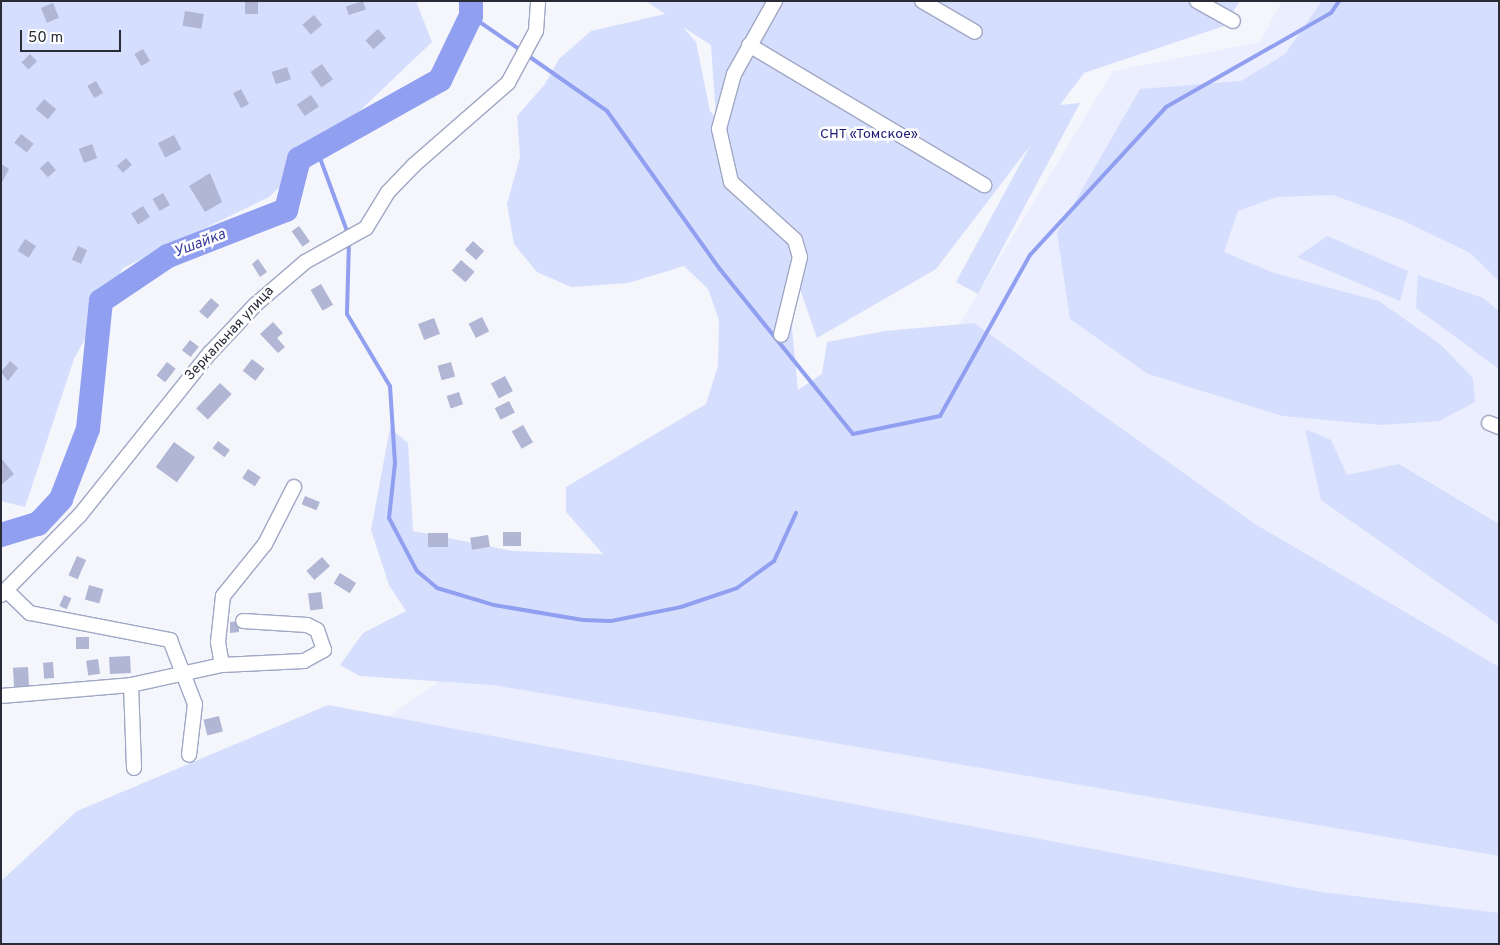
<!DOCTYPE html>
<meta charset="utf-8">
<style>
body{margin:0}
#map{position:relative;width:1500px;height:945px;overflow:hidden;background:#f4f6fc;font-family:Overpass,sans-serif}
div>[style]{position:absolute}
.built>*{inset:0;background:#ebeefe}
.green>*{inset:0;background:#d6defe}
.stream>*{height:4px;margin:-2px;padding:0 2px;transform-origin:2px;border-radius:2px;background:#919ff0}
.river>*{height:24px;margin:-12px;padding:0 12px;transform-origin:12px;border-radius:12px;background:#919ff0}
.building>*{inset:0;background:#b0b6d4;transform-origin:0 0}
.roads{filter:drop-shadow(1px 0 #a0a7c4) drop-shadow(-1px 0 #a0a7c4) drop-shadow(0 1px #a0a7c4) drop-shadow(0 -1px #a0a7c4)}
.minor>*{height:14px;margin:-7px;padding:0 7px;transform-origin:7px;border-radius:7px;background:#fff}
span{translate:-50% -50%;white-space:nowrap;text-align:center;line-height:1.15;-webkit-text-stroke:5px #fff;paint-order:stroke}
.park-label{font-size:14px;color:#1f1975}
.street-label{font-size:14px;color:#292b37}
.water-label{font-size:15px;color:#383d9a;font-style:italic}
.frame{position:absolute;inset:0;border:2px solid #292b37;pointer-events:none}
.scale{position:absolute;left:20px;top:30px;width:101px;height:22px;box-sizing:border-box;border:2px solid #292b37;border-top:0;padding-left:6px;font-size:15px;line-height:18px;white-space:nowrap;color:#292b37;-webkit-text-stroke:4px #fff;paint-order:stroke}
</style>
<div id="map">
<div class="built">
<div style="clip-path:polygon(1282px 1px,1499px 1px,1499px 944px,56px 944px,959px 325px,1113px 71px,1260px 42px)"></div>
</div>
<div class="green">
<div style="clip-path:polygon(1px 1px,416px 1px,432px 42px,269px 197px,123px 268px,74px 359px,25px 507px,1px 501px)"></div>
<div style="clip-path:polygon(evenodd,646px 1px,1240px 1px,1224px 26px,1084px 73px,1060px 105px,1080px 103px,978px 294px,956px 282px,1030px 146px,936px 269px,817px 338px,793px 269px,789px 297px,798px 390px,822px 374px,827px 342px,885px 331px,974px 323px,1255px 524px,1499px 667px,1499px 856px,493px 685px,360px 676px,340px 665px,363px 633px,406px 611px,389px 585px,371px 530px,390px 428px,408px 443px,413px 531px,513px 551px,603px 554px,566px 512px,566px 487px,706px 404px,718px 366px,719px 320px,708px 289px,684px 266px,628px 283px,571px 287px,537px 272px,514px 244px,507px 204px,520px 157px,517px 116px,545px 84px,559px 59px,591px 31px,665px 14px,646px 1px,683px 27px,711px 45px,716px 118px,710px 111px,696px 42px,683px 27px)"></div>
<div style="clip-path:polygon(1322px 1px,1499px 1px,1499px 281px,1470px 253px,1404px 221px,1333px 195px,1277px 197px,1238px 211px,1224px 252px,1274px 273px,1379px 301px,1441px 345px,1473px 378px,1475px 402px,1439px 421px,1382px 425px,1282px 416px,1148px 374px,1070px 319px,1057px 233px,1140px 89px,1241px 81px,1285px 54px)"></div>
<div style="clip-path:polygon(1327px 236px,1408px 271px,1400px 301px,1297px 257px)"></div>
<div style="clip-path:polygon(1418px 275px,1483px 298px,1499px 311px,1499px 369px,1416px 308px)"></div>
<div style="clip-path:polygon(1305px 429px,1331px 440px,1347px 475px,1399px 464px,1499px 524px,1499px 625px,1321px 500px)"></div>
<div style="clip-path:polygon(328px 705px,1321px 892px,1499px 913px,1499px 944px,1px 944px,1px 881px,77px 811px)"></div>
</div>
<div class="stream">
<div style="left:471px;top:16px;width:62px;rotate:34.5deg"></div>
<div style="left:527px;top:55px;width:98px;rotate:35deg"></div>
<div style="left:607px;top:111px;width:193px;rotate:54.5deg"></div>
<div style="left:719px;top:268px;width:213px;rotate:51.1deg"></div>
<div style="left:853px;top:434px;width:89px;rotate:-11.7deg"></div>
<div style="left:940px;top:416px;width:184px;rotate:-60.8deg"></div>
<div style="left:1030px;top:255px;width:201px;rotate:-47.4deg"></div>
<div style="left:1166px;top:107px;width:190px;rotate:-29.7deg"></div>
<div style="left:1331px;top:13px;width:14px;rotate:-56deg"></div>
<div style="left:317px;top:150px;width:90px;rotate:69.7deg"></div>
<div style="left:349px;top:241px;width:73px;rotate:91.6deg"></div>
<div style="left:347px;top:314px;width:84px;rotate:59.2deg"></div>
<div style="left:390px;top:386px;width:77px;rotate:86.3deg"></div>
<div style="left:395px;top:463px;width:55px;rotate:96.2deg"></div>
<div style="left:389px;top:518px;width:60px;rotate:62.2deg"></div>
<div style="left:417px;top:571px;width:26px;rotate:40deg"></div>
<div style="left:437px;top:588px;width:59px;rotate:16.6deg"></div>
<div style="left:494px;top:605px;width:90px;rotate:9.6deg"></div>
<div style="left:583px;top:620px;width:28px;rotate:2deg"></div>
<div style="left:611px;top:621px;width:71px;rotate:-11.3deg"></div>
<div style="left:681px;top:607px;width:59px;rotate:-18.7deg"></div>
<div style="left:737px;top:588px;width:46px;rotate:-36.1deg"></div>
<div style="left:774px;top:561px;width:53px;rotate:-65.4deg"></div>
</div>
<div class="river">
<div style="left:1px;top:535px;width:39px;rotate:-17deg"></div>
<div style="left:38px;top:524px;width:34px;rotate:-47deg"></div>
<div style="left:61px;top:499px;width:75px;rotate:-68.9deg"></div>
<div style="left:88px;top:429px;width:129px;rotate:-84.2deg"></div>
<div style="left:101px;top:301px;width:81px;rotate:-33.9deg"></div>
<div style="left:168px;top:256px;width:127px;rotate:-21.3deg"></div>
<div style="left:286px;top:210px;width:53px;rotate:-75.7deg"></div>
<div style="left:299px;top:159px;width:162px;rotate:-29.3deg"></div>
<div style="left:440px;top:80px;width:71px;rotate:-64.2deg"></div>
<div style="left:471px;top:16px;width:15px;rotate:-90deg"></div>
</div>
<div class="building">
<div style="left:245px;top:1px;width:13px;height:13px"></div>
<div style="left:363px;top:1px;width:9px;height:18px;rotate:72deg"></div>
<div style="left:53px;top:3px;width:16px;height:13px;rotate:68deg"></div>
<div style="left:185px;top:11px;width:19px;height:15px;rotate:9deg"></div>
<div style="left:314px;top:15px;width:13px;height:15px;rotate:51deg"></div>
<div style="left:378px;top:29px;width:12px;height:17px;rotate:48deg"></div>
<div style="left:143px;top:49px;width:14px;height:10px;rotate:60deg"></div>
<div style="left:30px;top:54px;width:10px;height:12px;rotate:45deg"></div>
<div style="left:322px;top:64px;width:19px;height:14px;rotate:55deg"></div>
<div style="left:287px;top:67px;width:13px;height:16px;rotate:72deg"></div>
<div style="left:96px;top:81px;width:14px;height:10px;rotate:60deg"></div>
<div style="left:241px;top:89px;width:17px;height:9px;rotate:62deg"></div>
<div style="left:311px;top:95px;width:14px;height:17px;rotate:56deg"></div>
<div style="left:44px;top:99px;width:16px;height:13px;rotate:40deg"></div>
<div style="left:21px;top:134px;width:16px;height:11px;rotate:38deg"></div>
<div style="left:174px;top:135px;width:16px;height:18px;rotate:63deg"></div>
<div style="left:92px;top:144px;width:15px;height:14px;rotate:70deg"></div>
<div style="left:126px;top:158px;width:9px;height:12px;rotate:49deg"></div>
<div style="left:48px;top:161px;width:12px;height:11px;rotate:48deg"></div>
<div style="clip-path:polygon(1px 164px,9px 169px,1px 184px)"></div>
<div style="clip-path:polygon(210px 173px,222px 202px,205px 212px,189px 186px)"></div>
<div style="left:163px;top:193px;width:14px;height:12px;rotate:60deg"></div>
<div style="left:143px;top:206px;width:13px;height:14px;rotate:58deg"></div>
<div style="left:299px;top:226px;width:19px;height:9px;rotate:55deg"></div>
<div style="left:25px;top:239px;width:13px;height:14px;rotate:32deg"></div>
<div style="left:473px;top:241px;width:15px;height:12px;rotate:42deg"></div>
<div style="left:78px;top:246px;width:10px;height:15px;rotate:24deg"></div>
<div style="clip-path:polygon(258px 259px,267px 272px,260px 277px,252px 264px)"></div>
<div style="left:461px;top:260px;width:18px;height:14px;rotate:41deg"></div>
<div style="left:321px;top:284px;width:24px;height:12px;rotate:60deg"></div>
<div style="left:211px;top:298px;width:11px;height:18px;rotate:41deg"></div>
<div style="left:482px;top:317px;width:16px;height:15px;rotate:63deg"></div>
<div style="left:434px;top:318px;width:17px;height:17px;rotate:69deg"></div>
<div style="clip-path:polygon(273px 322px,283px 333px,277px 338px,285px 347px,278px 353px,260px 334px)"></div>
<div style="left:190px;top:340px;width:11px;height:13px;rotate:38deg"></div>
<div style="left:252px;top:359px;width:16px;height:15px;rotate:38deg"></div>
<div style="clip-path:polygon(10px 361px,18px 368px,8px 381px,1px 372px)"></div>
<div style="left:167px;top:362px;width:11px;height:17px;rotate:38deg"></div>
<div style="left:451px;top:362px;width:15px;height:14px;rotate:74deg"></div>
<div style="left:505px;top:376px;width:17px;height:16px;rotate:62deg"></div>
<div style="left:220px;top:383px;width:16px;height:35px;rotate:43deg"></div>
<div style="left:459px;top:392px;width:13px;height:13px;rotate:72deg"></div>
<div style="left:509px;top:401px;width:13px;height:16px;rotate:63deg"></div>
<div style="left:523px;top:425px;width:20px;height:13px;rotate:60deg"></div>
<div style="left:218px;top:441px;width:15px;height:9px;rotate:37deg"></div>
<div style="left:174px;top:442px;width:26px;height:31px;rotate:36deg"></div>
<div style="clip-path:polygon(1px 458px,14px 474px,1px 485px)"></div>
<div style="left:248px;top:469px;width:15px;height:11px;rotate:32deg"></div>
<div style="left:305px;top:496px;width:16px;height:9px;rotate:22deg"></div>
<div style="left:503px;top:532px;width:18px;height:14px"></div>
<div style="left:428px;top:533px;width:20px;height:14px"></div>
<div style="left:488px;top:535px;width:12px;height:18px;rotate:81deg"></div>
<div style="left:77px;top:556px;width:10px;height:21px;rotate:24deg"></div>
<div style="left:322px;top:557px;width:12px;height:21px;rotate:48deg"></div>
<div style="left:340px;top:573px;width:19px;height:12px;rotate:32deg"></div>
<div style="left:89px;top:585px;width:15px;height:15px;rotate:16deg"></div>
<div style="left:321px;top:592px;width:17px;height:13px;rotate:83deg"></div>
<div style="left:64px;top:595px;width:8px;height:12px;rotate:23deg"></div>
<div style="clip-path:polygon(239px 621px,239px 632px,230px 633px,230px 622px)"></div>
<div style="left:76px;top:637px;width:13px;height:12px"></div>
<div style="left:130px;top:656px;width:17px;height:21px;rotate:87deg"></div>
<div style="left:98px;top:659px;width:15px;height:12px;rotate:82deg"></div>
<div style="left:53px;top:662px;width:16px;height:10px;rotate:86deg"></div>
<div style="left:28px;top:667px;width:19px;height:15px;rotate:87deg"></div>
<div style="left:219px;top:716px;width:16px;height:16px;rotate:76deg"></div>
</div>
<div class="roads">
<div class="minor">
<div style="left:775px;top:1px;width:84px;rotate:119.3deg"></div>
<div style="left:734px;top:74px;width:57px;rotate:105.3deg"></div>
<div style="left:719px;top:129px;width:54px;rotate:77.2deg"></div>
<div style="left:731px;top:182px;width:86px;rotate:42.2deg"></div>
<div style="left:795px;top:240px;width:18px;rotate:74deg"></div>
<div style="left:800px;top:257px;width:80px;rotate:103.7deg"></div>
<div style="left:922px;top:1px;width:61px;rotate:30.3deg"></div>
<div style="left:1197px;top:1px;width:41px;rotate:29.1deg"></div>
<div style="left:749px;top:45px;width:274px;rotate:30.8deg"></div>
<div style="left:1489px;top:423px;width:11px;rotate:22deg"></div>
<div style="left:7px;top:591px;width:32px;rotate:44deg"></div>
<div style="left:30px;top:613px;width:143px;rotate:10.9deg"></div>
<div style="left:170px;top:640px;width:69px;rotate:68.7deg"></div>
<div style="left:195px;top:704px;width:51px;rotate:96.7deg"></div>
<div style="left:1px;top:595px;width:112px;rotate:-45.4deg"></div>
<div style="left:80px;top:515px;width:208px;rotate:-51.3deg"></div>
<div style="left:210px;top:353px;width:66px;rotate:-46.8deg"></div>
<div style="left:255px;top:305px;width:66px;rotate:-40.7deg"></div>
<div style="left:305px;top:262px;width:70px;rotate:-29.1deg"></div>
<div style="left:366px;top:228px;width:42px;rotate:-58.6deg"></div>
<div style="left:388px;top:192px;width:37px;rotate:-46deg"></div>
<div style="left:414px;top:165px;width:125px;rotate:-41.1deg"></div>
<div style="left:508px;top:83px;width:59px;rotate:-61.7deg"></div>
<div style="left:536px;top:31px;width:30px;rotate:-86deg"></div>
<div style="left:222px;top:665px;width:23px;rotate:-100deg"></div>
<div style="left:218px;top:642px;width:46px;rotate:-83.8deg"></div>
<div style="left:223px;top:596px;width:67px;rotate:-51.1deg"></div>
<div style="left:265px;top:544px;width:64px;rotate:-63deg"></div>
<div style="left:131px;top:685px;width:83px;rotate:87.9deg"></div>
<div style="left:1px;top:696px;width:130px;rotate:-4.8deg"></div>
<div style="left:131px;top:685px;width:93px;rotate:-12.4deg"></div>
<div style="left:222px;top:665px;width:82px;rotate:-2.8deg"></div>
<div style="left:304px;top:661px;width:23px;rotate:-29deg"></div>
<div style="left:324px;top:650px;width:21px;rotate:-109deg"></div>
<div style="left:317px;top:630px;width:11px;rotate:-153deg"></div>
<div style="left:307px;top:625px;width:64px;rotate:-176.4deg"></div>
</div>
</div>
<div class="park-label">
<span style="left:869px;top:135px">СНТ «Томское»</span>
</div>
<div class="street-label">
<span style="left:230px;top:334px;rotate:-47deg">Зеркальная улица</span>
</div>
<div class="water-label">
<span style="left:200px;top:244px;rotate:-21deg">Ушайка</span>
</div>
<div class="frame"></div>
<div class="scale">50 m</div>
</div>
